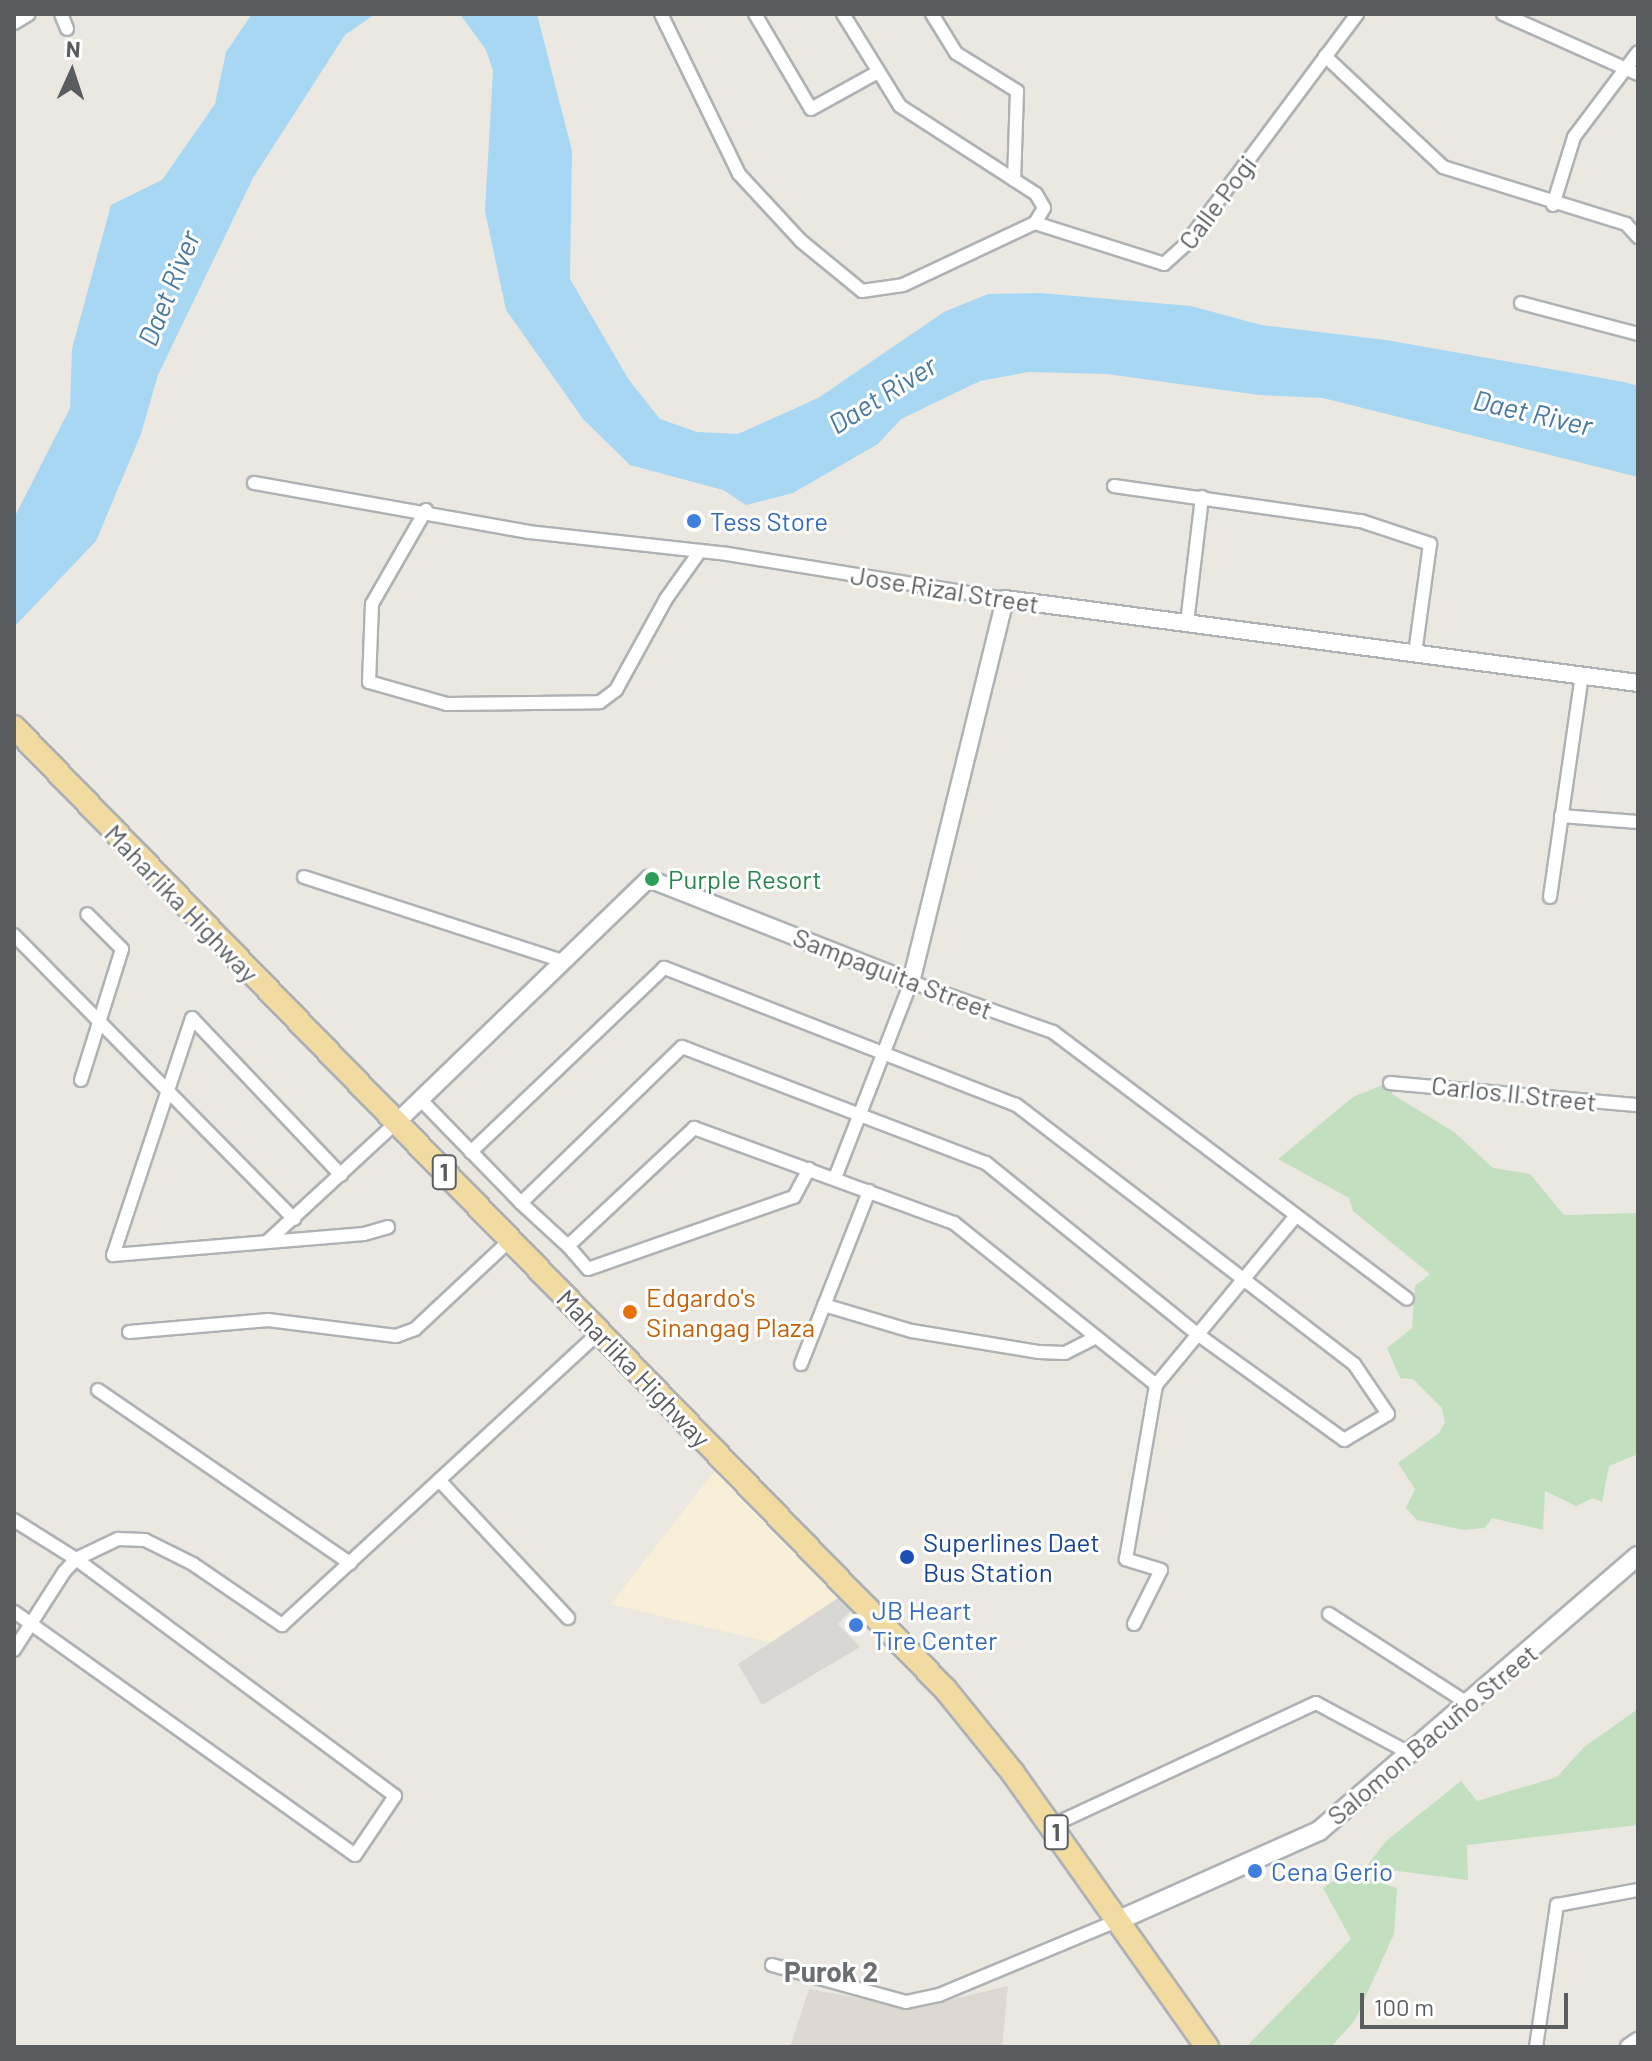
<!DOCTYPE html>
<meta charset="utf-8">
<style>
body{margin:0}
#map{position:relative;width:1652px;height:2061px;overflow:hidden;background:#eae8e1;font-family:Barlow,sans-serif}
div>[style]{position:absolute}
.commercial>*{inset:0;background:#f8efd8}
.industrial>*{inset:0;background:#d9d7d3}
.education>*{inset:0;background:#ddd9d2}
.green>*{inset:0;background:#c2dfc0}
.water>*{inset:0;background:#a8d7f3}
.roads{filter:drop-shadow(2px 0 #afb2b5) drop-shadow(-2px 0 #afb2b5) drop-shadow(0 2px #afb2b5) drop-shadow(0 -2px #afb2b5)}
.minor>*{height:12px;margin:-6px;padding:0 6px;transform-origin:6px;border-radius:6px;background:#fff}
.tertiary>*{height:16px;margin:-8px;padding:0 8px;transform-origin:8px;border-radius:8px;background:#fff}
.secondary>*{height:18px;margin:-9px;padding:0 9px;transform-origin:9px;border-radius:9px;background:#fff}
.trunk>*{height:22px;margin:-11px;padding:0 11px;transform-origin:11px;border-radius:11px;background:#f1dba0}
.dots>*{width:22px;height:22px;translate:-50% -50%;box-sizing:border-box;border:4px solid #fff;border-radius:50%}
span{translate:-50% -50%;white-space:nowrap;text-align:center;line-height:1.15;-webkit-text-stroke:6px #fff;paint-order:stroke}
.shield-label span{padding:2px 6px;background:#fff;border:2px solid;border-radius:6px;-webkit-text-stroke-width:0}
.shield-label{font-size:24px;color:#5a5d60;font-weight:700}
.street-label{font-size:26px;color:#5a5d60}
.shop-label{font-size:26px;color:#366cbe}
.left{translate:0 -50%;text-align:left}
.leisure-label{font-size:26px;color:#27864d}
.food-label{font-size:26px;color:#c56008}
.transit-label{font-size:26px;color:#164399}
.water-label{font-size:28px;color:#4a7aa2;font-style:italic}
.neighbourhood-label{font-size:28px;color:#6b6f72;font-weight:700}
.frame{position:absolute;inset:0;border:16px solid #5a5d60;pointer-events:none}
.north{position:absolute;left:32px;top:32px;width:80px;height:80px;-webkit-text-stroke:6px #fff;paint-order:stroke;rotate:3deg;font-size:22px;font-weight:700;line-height:32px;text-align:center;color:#5a5d60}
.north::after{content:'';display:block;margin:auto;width:28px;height:36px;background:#5a5d60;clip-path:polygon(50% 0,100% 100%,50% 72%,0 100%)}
.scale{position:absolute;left:1360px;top:1993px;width:208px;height:36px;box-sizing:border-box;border:4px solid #5a5d60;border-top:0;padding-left:10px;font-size:24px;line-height:28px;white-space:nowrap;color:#5a5d60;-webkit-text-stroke:6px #fff;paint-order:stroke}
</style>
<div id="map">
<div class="commercial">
<div style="clip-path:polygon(716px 1469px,841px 1596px,772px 1643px,611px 1604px)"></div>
</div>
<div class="industrial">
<div style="clip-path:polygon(841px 1596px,852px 1610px,838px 1624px,860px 1647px,762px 1705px,738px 1664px)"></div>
</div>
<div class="education">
<div style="clip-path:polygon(1008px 1986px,1002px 2047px,790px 2047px,809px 1989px,914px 2008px)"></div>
</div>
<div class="green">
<div style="clip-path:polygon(1393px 1081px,1392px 1094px,1454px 1132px,1493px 1168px,1530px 1174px,1564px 1215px,1638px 1213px,1638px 1454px,1609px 1466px,1602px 1502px,1593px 1498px,1576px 1506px,1545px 1491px,1543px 1530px,1492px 1518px,1485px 1528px,1463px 1530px,1417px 1520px,1406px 1508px,1415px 1489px,1398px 1463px,1439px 1433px,1445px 1422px,1442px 1408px,1413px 1379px,1400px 1378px,1387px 1348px,1412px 1328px,1415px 1286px,1430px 1274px,1353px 1211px,1349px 1198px,1278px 1159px,1353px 1097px)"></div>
<div style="clip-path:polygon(1638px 1709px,1638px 1825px,1467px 1845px,1468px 1880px,1366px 1867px,1386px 1841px,1461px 1781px,1477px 1801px,1557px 1777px,1584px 1747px)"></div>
<div style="clip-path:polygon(1346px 1872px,1397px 1888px,1394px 1934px,1355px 2020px,1331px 2047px,1246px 2047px,1351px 1939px,1323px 1888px)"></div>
</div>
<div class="water">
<div style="clip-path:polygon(252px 14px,375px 14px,345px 35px,253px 178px,158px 375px,141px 434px,96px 541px,14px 627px,14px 518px,70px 408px,72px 349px,111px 205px,162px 180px,215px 104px,226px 52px)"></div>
<div style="clip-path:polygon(460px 14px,537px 14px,572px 151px,570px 279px,629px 380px,660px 419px,697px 432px,738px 434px,818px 398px,944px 312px,988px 294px,1040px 293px,1191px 306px,1261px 325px,1386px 340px,1624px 382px,1638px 386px,1638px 477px,1323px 398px,1259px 395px,1107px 374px,1028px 372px,980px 381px,901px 419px,878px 444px,793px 493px,746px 505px,723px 490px,630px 465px,583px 419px,506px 310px,485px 211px,493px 71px,486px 50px)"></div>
</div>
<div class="roads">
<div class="minor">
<div style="left:61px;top:14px;width:16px;rotate:68deg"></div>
<div style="left:661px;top:14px;width:178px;rotate:64deg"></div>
<div style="left:739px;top:174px;width:91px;rotate:47.2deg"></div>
<div style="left:801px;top:241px;width:79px;rotate:39.3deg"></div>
<div style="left:862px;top:291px;width:41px;rotate:-8.3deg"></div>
<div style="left:903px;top:285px;width:146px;rotate:-25.2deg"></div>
<div style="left:755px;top:14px;width:110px;rotate:59.5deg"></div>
<div style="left:811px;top:109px;width:77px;rotate:-28.9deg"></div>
<div style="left:843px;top:14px;width:108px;rotate:58.2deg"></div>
<div style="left:900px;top:106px;width:162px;rotate:32.9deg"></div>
<div style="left:1036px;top:194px;width:16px;rotate:60deg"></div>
<div style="left:1044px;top:208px;width:17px;rotate:121deg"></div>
<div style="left:1035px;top:223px;width:135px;rotate:17.6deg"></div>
<div style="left:1164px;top:264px;width:28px;rotate:-42deg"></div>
<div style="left:1185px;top:245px;width:288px;rotate:-53.3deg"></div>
<div style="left:932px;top:14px;width:46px;rotate:58.4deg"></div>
<div style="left:956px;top:53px;width:72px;rotate:31.9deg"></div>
<div style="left:1017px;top:91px;width:89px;rotate:91.9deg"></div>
<div style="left:1503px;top:14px;width:148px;rotate:24deg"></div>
<div style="left:14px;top:23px;width:17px;rotate:-31deg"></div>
<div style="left:1325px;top:56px;width:162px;rotate:43.2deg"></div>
<div style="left:1443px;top:167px;width:192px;rotate:17.3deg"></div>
<div style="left:1626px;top:224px;width:18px;rotate:47deg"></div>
<div style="left:1553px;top:205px;width:71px;rotate:-72.8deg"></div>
<div style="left:1574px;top:137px;width:106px;rotate:-53deg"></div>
<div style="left:1521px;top:303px;width:121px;rotate:14.8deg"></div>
<div style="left:254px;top:483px;width:279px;rotate:10.1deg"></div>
<div style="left:529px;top:532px;width:199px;rotate:6.3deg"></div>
<div style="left:727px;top:554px;width:282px;rotate:9.2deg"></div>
<div style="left:1114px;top:486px;width:249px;rotate:8.1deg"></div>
<div style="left:1361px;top:521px;width:73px;rotate:18.4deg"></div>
<div style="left:1430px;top:544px;width:111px;rotate:97.8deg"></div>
<div style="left:426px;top:510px;width:108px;rotate:119.9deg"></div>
<div style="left:372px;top:604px;width:78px;rotate:92.2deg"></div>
<div style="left:369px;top:682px;width:81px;rotate:15.8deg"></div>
<div style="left:447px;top:704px;width:153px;rotate:-0.7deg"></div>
<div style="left:600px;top:702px;width:20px;rotate:-37deg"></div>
<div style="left:616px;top:690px;width:104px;rotate:-61.2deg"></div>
<div style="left:666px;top:599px;width:59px;rotate:-54.7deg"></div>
<div style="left:1187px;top:623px;width:127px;rotate:-83.2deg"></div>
<div style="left:1561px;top:816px;width:77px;rotate:4.5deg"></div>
<div style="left:304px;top:877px;width:272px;rotate:18deg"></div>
<div style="left:1550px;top:897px;width:223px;rotate:-81.8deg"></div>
<div style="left:14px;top:935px;width:399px;rotate:45.4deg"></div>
<div style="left:81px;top:1080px;width:137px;rotate:-72.6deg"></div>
<div style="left:122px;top:949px;width:49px;rotate:-135deg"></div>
<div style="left:1390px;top:1083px;width:249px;rotate:5.1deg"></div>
<div style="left:419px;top:1098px;width:146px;rotate:45.8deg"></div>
<div style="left:521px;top:1203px;width:224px;rotate:-44.1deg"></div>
<div style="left:682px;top:1047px;width:325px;rotate:20.9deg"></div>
<div style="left:986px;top:1163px;width:275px;rotate:39deg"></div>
<div style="left:1200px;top:1336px;width:178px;rotate:35.8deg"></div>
<div style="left:1344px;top:1440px;width:51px;rotate:-30.6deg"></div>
<div style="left:1388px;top:1414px;width:60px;rotate:-124.2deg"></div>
<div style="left:1354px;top:1364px;width:426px;rotate:-142.5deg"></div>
<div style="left:1016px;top:1105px;width:378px;rotate:-158.7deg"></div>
<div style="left:664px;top:968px;width:267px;rotate:136.4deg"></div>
<div style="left:341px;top:1175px;width:216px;rotate:-133.5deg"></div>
<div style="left:192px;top:1018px;width:250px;rotate:108.4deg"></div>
<div style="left:113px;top:1255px;width:252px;rotate:-4.8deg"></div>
<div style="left:364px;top:1234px;width:25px;rotate:-16deg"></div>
<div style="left:835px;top:1178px;width:210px;rotate:-68.8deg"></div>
<div style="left:911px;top:982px;width:151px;rotate:19.4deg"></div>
<div style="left:1053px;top:1032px;width:443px;rotate:37deg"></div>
<div style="left:521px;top:1203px;width:64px;rotate:42.5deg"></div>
<div style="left:568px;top:1246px;width:173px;rotate:-43.1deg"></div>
<div style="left:694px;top:1128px;width:277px;rotate:20.1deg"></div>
<div style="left:954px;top:1223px;width:259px;rotate:38.7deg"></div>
<div style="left:269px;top:1240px;width:173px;rotate:-42.7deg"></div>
<div style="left:568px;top:1246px;width:30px;rotate:49deg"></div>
<div style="left:588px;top:1269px;width:218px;rotate:-19.3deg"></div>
<div style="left:794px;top:1197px;width:32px;rotate:-62deg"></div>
<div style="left:824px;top:1305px;width:92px;rotate:16.5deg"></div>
<div style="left:912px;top:1331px;width:129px;rotate:9.4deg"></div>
<div style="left:1039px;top:1352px;width:26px;rotate:2deg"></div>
<div style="left:1065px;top:1353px;width:35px;rotate:-27deg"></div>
<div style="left:129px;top:1332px;width:140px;rotate:-4.9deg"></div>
<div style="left:268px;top:1320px;width:129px;rotate:7.1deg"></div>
<div style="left:396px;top:1336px;width:20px;rotate:-20deg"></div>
<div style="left:415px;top:1329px;width:130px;rotate:-43.1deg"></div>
<div style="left:801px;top:1364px;width:186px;rotate:-68.5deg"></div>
<div style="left:98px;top:1390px;width:306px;rotate:34.5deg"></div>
<div style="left:439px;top:1480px;width:189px;rotate:46.9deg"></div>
<div style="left:14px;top:1520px;width:73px;rotate:32.2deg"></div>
<div style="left:76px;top:1559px;width:397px;rotate:36.6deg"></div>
<div style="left:395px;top:1796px;width:71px;rotate:124.1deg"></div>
<div style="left:355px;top:1855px;width:419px;rotate:-144.5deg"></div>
<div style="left:1329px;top:1614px;width:168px;rotate:32.8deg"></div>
<div style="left:1134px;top:1624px;width:60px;rotate:-63.4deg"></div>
<div style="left:1161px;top:1570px;width:37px;rotate:-163deg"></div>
<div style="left:1126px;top:1559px;width:177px;rotate:-80.2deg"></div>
<div style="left:1156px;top:1385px;width:219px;rotate:-50.4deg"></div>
<div style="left:14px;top:1650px;width:93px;rotate:-57.3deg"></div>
<div style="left:64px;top:1572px;width:18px;rotate:-47deg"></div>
<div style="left:76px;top:1559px;width:47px;rotate:-25.5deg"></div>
<div style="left:118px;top:1539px;width:27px;rotate:2deg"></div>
<div style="left:145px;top:1540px;width:54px;rotate:26.6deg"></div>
<div style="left:193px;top:1564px;width:108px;rotate:34.4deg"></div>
<div style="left:282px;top:1625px;width:432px;rotate:-42.7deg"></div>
<div style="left:1051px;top:1826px;width:292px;rotate:-24.9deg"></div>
<div style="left:1316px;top:1703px;width:110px;rotate:28.2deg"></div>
<div style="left:772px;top:1965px;width:139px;rotate:15.4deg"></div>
<div style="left:906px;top:2002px;width:34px;rotate:-12deg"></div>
<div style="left:939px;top:1995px;width:195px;rotate:-22.6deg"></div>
<div style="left:1536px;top:2047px;width:144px;rotate:-81.6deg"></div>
<div style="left:1557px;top:1905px;width:82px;rotate:-10.5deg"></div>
</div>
<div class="tertiary">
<div style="left:396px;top:1123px;width:351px;rotate:-44deg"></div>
<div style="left:649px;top:879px;width:282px;rotate:21.5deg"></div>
<div style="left:911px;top:982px;width:394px;rotate:-76.2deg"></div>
<div style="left:1005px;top:599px;width:639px;rotate:7.56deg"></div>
<div style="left:1629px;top:2047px;width:11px;rotate:-34deg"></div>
</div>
<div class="secondary">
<div style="left:1119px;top:1920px;width:219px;rotate:-24deg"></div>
<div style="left:1319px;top:1831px;width:421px;rotate:-40.8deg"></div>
</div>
<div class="trunk">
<div style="left:14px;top:727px;width:1339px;rotate:45.94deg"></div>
<div style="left:945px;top:1689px;width:108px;rotate:51deg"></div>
<div style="left:1013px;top:1773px;width:336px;rotate:54.7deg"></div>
</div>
</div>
<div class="dots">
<div style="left:694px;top:521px;background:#3f7fe0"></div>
<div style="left:652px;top:879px;background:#2e9e5b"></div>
<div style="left:630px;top:1312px;background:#e8710a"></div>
<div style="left:907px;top:1557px;background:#1a4fb4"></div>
<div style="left:856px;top:1625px;background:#3f7fe0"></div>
<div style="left:1255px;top:1871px;background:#3f7fe0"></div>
</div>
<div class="shield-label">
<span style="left:444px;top:1172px">1</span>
<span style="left:1056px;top:1832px">1</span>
</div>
<div class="street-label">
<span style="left:1217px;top:202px;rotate:-53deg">Calle Pogi</span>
<span style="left:945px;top:589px;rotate:9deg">Jose Rizal Street</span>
<span style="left:182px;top:903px;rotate:46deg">Maharlika Highway</span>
<span style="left:893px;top:973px;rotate:21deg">Sampaguita Street</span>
<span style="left:1514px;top:1093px;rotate:6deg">Carlos II Street</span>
<span style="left:634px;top:1368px;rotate:46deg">Maharlika Highway</span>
<span style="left:1432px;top:1734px;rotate:-40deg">Salomon Bacuño Street</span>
</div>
<div class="shop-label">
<span class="left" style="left:710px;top:521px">Tess Store</span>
<span class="left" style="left:872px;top:1625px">JB Heart<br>Tire Center</span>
<span class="left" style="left:1271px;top:1871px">Cena Gerio</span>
</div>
<div class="leisure-label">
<span class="left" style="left:668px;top:879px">Purple Resort</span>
</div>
<div class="food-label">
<span class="left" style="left:646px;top:1312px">Edgardo's<br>Sinangag Plaza</span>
</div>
<div class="transit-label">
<span class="left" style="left:923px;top:1557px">Superlines Daet<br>Bus Station</span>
</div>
<div class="water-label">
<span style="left:168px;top:288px;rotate:-68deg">Daet River</span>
<span style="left:882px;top:394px;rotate:-32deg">Daet River</span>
<span style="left:1533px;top:412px;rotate:13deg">Daet River</span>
</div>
<div class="neighbourhood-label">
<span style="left:831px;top:1971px">Purok 2</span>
</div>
<div class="frame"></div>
<div class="north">N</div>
<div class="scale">100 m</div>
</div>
